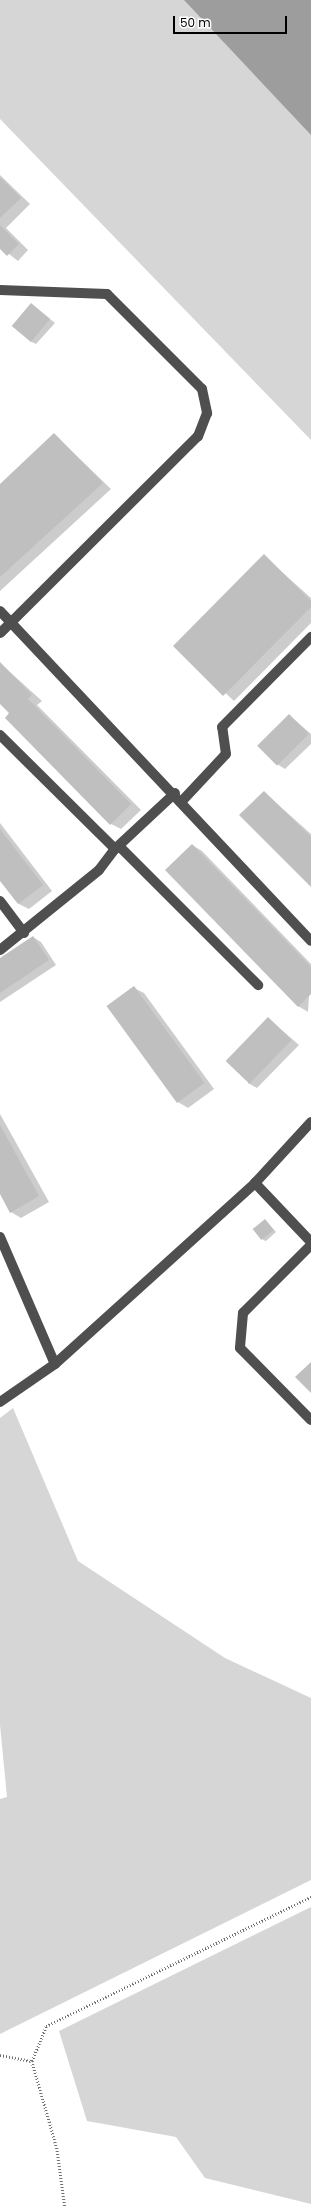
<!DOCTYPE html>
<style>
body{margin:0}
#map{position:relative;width:311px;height:2207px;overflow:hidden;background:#fff;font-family:Poppins,sans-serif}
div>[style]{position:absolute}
.green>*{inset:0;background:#d6d6d6}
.water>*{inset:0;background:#9d9d9d}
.shadow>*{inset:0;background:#0003}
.building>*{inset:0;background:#bfbfbf;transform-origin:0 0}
.path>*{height:2.5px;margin-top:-1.25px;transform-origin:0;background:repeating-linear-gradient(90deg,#717171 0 1px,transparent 0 3px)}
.minor>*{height:10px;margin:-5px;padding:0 5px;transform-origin:5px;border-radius:5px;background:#4f4f4f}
span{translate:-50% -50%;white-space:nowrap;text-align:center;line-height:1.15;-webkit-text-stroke:3.5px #fff;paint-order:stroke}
.scale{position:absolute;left:173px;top:16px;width:114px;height:18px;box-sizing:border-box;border:2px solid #000;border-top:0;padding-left:5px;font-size:12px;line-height:14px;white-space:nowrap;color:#000;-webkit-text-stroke:3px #fff;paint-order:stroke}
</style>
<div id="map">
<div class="green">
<div style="clip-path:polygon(0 0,311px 0,311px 440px,0 119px)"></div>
<div style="clip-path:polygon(13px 1408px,78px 1561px,225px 1658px,311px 1698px,311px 1880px,0 2034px,0 1799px,7px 1797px,0 1725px,0 1418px)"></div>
<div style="clip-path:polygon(311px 1907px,311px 2204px,205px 2178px,176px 2137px,87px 2121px,59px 2031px)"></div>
</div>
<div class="water">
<div style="clip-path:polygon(184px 0,311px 0,311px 135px)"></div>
</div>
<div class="shadow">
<div style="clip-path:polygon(0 175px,30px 204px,6px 228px,28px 250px,18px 261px,0 247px)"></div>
<div style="clip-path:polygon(31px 304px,55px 323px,36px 344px,30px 341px)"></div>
<div style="clip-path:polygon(54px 434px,111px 489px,0 591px,0 486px)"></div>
<div style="clip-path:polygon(264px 556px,311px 598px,311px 623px,234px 701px,175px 646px)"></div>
<div style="clip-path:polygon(0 663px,42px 701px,37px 705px,141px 810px,121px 829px,111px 824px,0 702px)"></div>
<div style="clip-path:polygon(289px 715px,311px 734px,311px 744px,285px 769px,277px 764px)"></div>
<div style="clip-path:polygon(264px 792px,311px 834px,311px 886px)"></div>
<div style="clip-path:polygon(0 823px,52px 891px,29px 909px,19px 904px,0 879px)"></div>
<div style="clip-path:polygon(192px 845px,202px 851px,311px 964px,308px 1012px,298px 1006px)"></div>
<div style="clip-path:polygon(33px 937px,41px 942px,56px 965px,0 1002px,0 959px)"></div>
<div style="clip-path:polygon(134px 988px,144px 993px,214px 1089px,188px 1108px,178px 1102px)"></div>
<div style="clip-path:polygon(268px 1018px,299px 1045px,257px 1088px,248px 1083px)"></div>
<div style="clip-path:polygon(0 1114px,49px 1202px,21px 1218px,11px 1212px,0 1192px)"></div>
<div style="clip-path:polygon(265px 1220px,276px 1232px,266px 1241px,263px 1240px)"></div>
</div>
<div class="building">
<div style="clip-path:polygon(0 177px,21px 198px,0 218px)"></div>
<div style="clip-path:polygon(0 225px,19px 244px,7px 256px,0 249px)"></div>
<div style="left:31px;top:303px;width:25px;height:30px;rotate:40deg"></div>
<div style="clip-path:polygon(54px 433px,103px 483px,0 577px,0 484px)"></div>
<div style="clip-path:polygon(264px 554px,311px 601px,311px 607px,223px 696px,173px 646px)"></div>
<div style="clip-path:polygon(0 662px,32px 695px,28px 699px,131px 804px,110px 825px,5px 718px,9px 713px,0 704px)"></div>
<div style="left:289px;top:714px;width:28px;height:45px;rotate:45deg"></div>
<div style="clip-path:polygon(264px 791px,311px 837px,311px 887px,239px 815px)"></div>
<div style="clip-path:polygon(0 829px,43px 885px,18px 904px,0 881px)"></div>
<div style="clip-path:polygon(192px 844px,311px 967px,311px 994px,298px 1007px,165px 870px)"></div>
<div style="clip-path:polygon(33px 936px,49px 960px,0 993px,0 958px)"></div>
<div style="left:134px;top:986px;width:120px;height:34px;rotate:54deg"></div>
<div style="left:268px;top:1017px;width:33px;height:61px;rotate:44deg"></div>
<div style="clip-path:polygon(0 1125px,39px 1196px,10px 1213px,0 1194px)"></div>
<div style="left:265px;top:1219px;width:14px;height:16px;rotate:51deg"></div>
<div style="clip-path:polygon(311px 1362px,311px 1393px,295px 1377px)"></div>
</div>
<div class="path">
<div style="left:0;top:2055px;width:33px;rotate:11deg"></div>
<div style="left:32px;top:2061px;width:91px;rotate:74deg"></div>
<div style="left:57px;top:2148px;width:60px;rotate:82.3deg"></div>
<div style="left:32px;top:2061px;width:38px;rotate:-68deg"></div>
<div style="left:46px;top:2026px;width:295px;rotate:-26deg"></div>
</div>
<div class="minor">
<div style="left:0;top:290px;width:107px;rotate:2.1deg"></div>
<div style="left:107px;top:294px;width:134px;rotate:45deg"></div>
<div style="left:202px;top:389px;width:25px;rotate:78deg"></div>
<div style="left:207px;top:413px;width:25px;rotate:111deg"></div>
<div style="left:198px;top:436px;width:279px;rotate:135.1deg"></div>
<div style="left:0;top:611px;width:453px;rotate:46.7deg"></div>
<div style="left:0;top:735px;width:162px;rotate:44.7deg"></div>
<div style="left:182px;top:801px;width:64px;rotate:-46.9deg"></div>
<div style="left:226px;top:754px;width:27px;rotate:-98deg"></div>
<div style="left:222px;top:727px;width:127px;rotate:-45.3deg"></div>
<div style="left:119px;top:846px;width:197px;rotate:45deg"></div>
<div style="left:0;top:901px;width:40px;rotate:53deg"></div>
<div style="left:0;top:950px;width:127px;rotate:-38.9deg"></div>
<div style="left:99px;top:870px;width:26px;rotate:-53deg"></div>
<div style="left:115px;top:849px;width:82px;rotate:-43deg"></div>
<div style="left:255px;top:1183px;width:81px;rotate:46.5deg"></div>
<div style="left:0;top:1237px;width:138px;rotate:66.6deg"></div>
<div style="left:311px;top:1245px;width:96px;rotate:135deg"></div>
<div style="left:243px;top:1313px;width:35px;rotate:95deg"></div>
<div style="left:240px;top:1348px;width:101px;rotate:45.4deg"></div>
<div style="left:0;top:1402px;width:67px;rotate:-34.6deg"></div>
<div style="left:55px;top:1364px;width:270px;rotate:-42.1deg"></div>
<div style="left:255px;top:1183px;width:83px;rotate:-47.4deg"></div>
</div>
<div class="scale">50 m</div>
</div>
